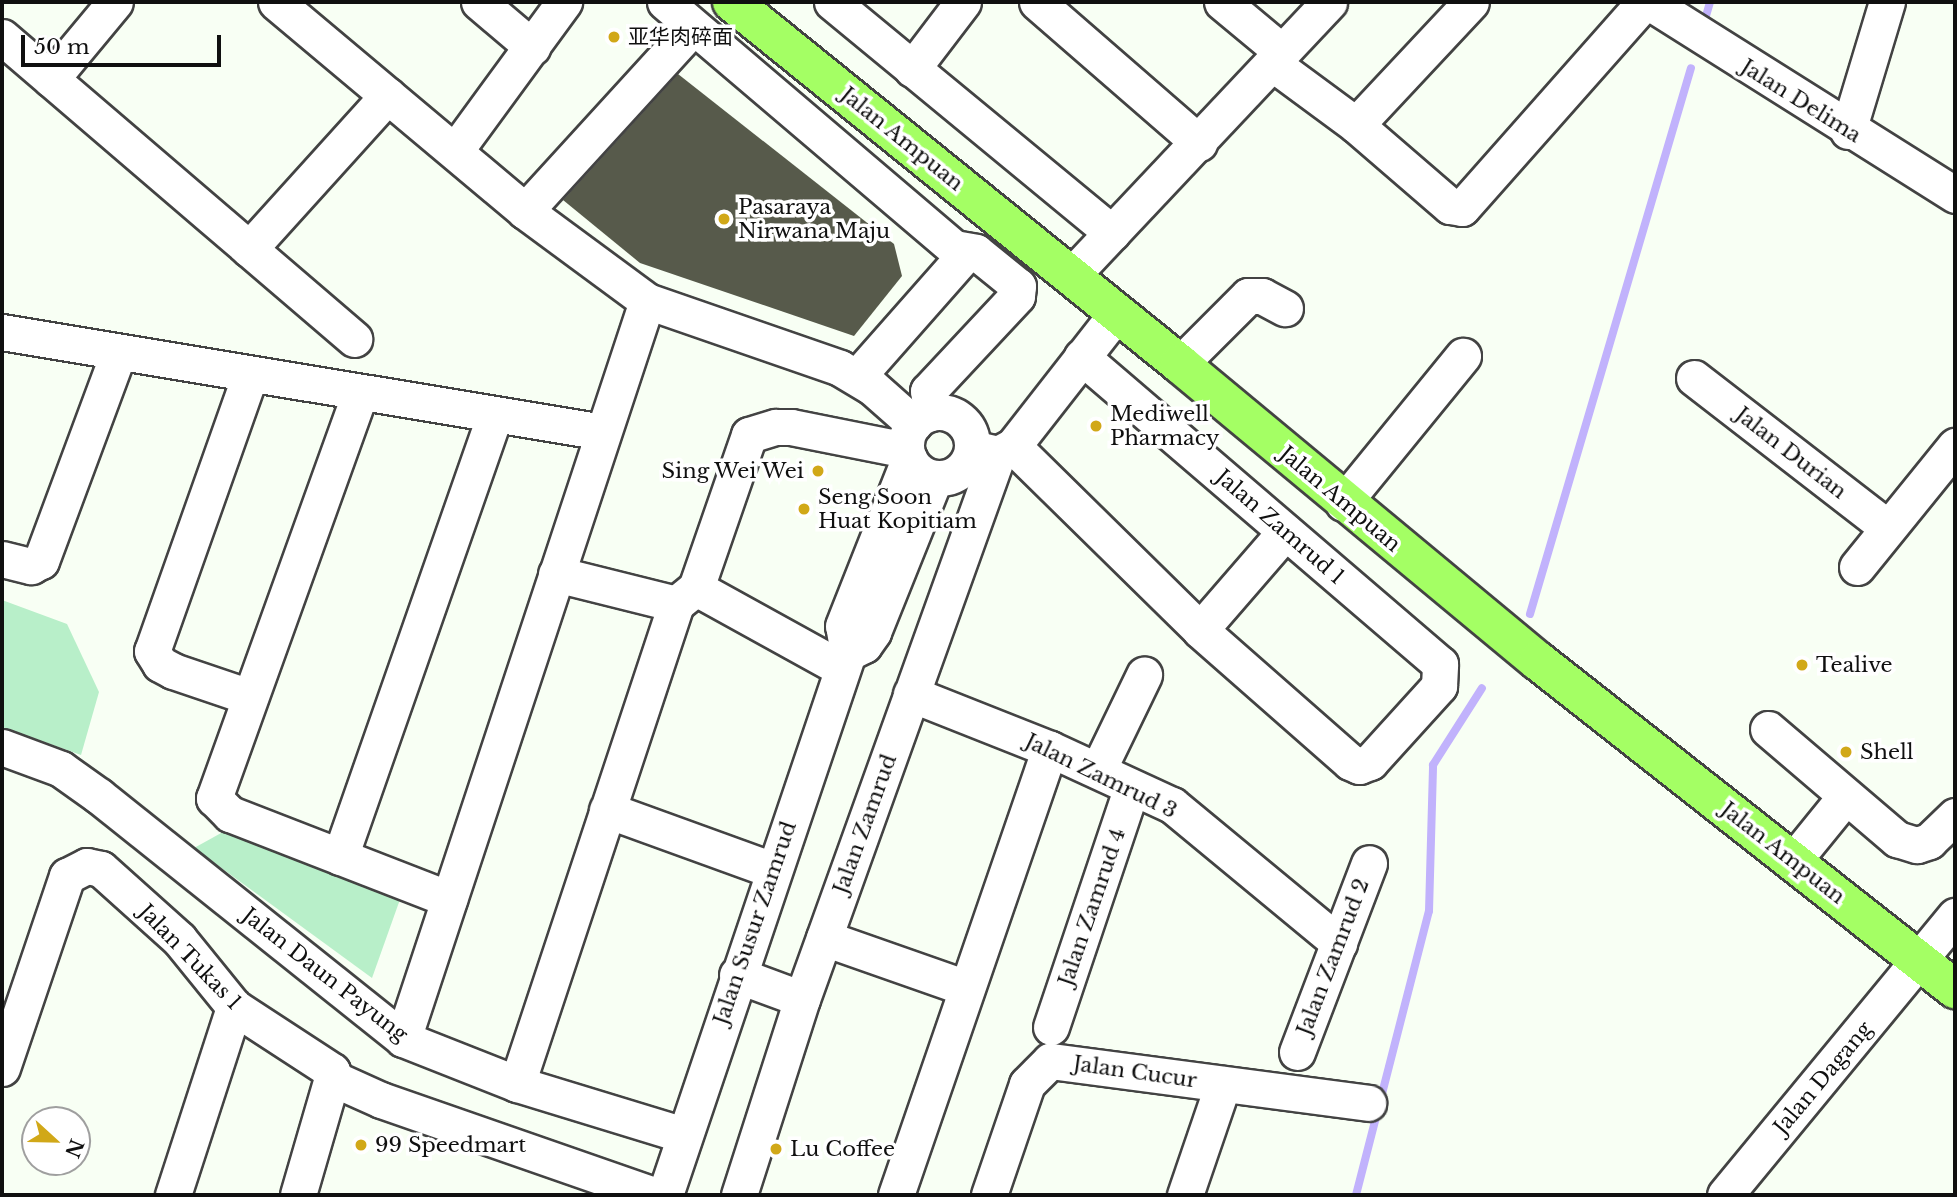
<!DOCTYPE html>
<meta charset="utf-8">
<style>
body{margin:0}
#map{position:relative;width:1957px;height:1197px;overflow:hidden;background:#f8fff4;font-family:"Libre Baskerville","Noto Sans SC",serif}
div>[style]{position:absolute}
.green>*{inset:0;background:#b8efc9}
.stream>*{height:8px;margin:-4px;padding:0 4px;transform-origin:4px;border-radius:4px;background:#c1b2fc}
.building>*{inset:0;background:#575a4b}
.roads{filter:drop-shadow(2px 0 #434343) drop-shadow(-2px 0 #434343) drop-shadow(0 2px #434343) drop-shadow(0 -2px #434343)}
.minor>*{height:35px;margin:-17.5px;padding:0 17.5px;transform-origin:17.5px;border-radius:17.5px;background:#fff}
.minor>.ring{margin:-17.5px;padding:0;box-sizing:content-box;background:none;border:35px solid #fff;border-radius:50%}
.major>*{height:38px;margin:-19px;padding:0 19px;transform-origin:19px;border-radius:19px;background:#a4ff64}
.dots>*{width:19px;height:19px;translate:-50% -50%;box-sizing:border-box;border:4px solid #fff;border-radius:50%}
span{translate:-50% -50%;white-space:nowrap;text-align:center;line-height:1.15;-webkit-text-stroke:7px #fff;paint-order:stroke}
.poi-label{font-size:21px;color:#101010}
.left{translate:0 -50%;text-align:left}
.right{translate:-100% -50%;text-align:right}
.street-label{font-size:21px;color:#101010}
.frame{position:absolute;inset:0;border:4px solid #101010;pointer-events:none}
.north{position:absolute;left:21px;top:1106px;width:70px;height:70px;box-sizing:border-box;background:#fff;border:2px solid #9f9f9f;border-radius:50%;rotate:112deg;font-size:19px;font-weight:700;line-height:28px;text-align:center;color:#101010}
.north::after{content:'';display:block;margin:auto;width:24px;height:32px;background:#d1a818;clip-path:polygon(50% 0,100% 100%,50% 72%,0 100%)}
.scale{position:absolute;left:21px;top:35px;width:200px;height:32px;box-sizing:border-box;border:4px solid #101010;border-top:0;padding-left:9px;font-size:21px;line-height:24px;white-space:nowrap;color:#101010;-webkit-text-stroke:5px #fff;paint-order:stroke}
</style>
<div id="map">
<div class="green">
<div style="clip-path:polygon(2px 600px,67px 624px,99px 692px,81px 755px,2px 727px)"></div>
<div style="clip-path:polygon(232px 827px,403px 891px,372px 978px,194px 848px)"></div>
</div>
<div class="stream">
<div style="left:1706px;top:16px;width:15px;rotate:-74deg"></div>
<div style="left:1530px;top:614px;width:569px;rotate:-73.57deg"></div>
<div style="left:1356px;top:1195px;width:293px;rotate:-75.6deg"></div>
<div style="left:1429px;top:911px;width:146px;rotate:-88.4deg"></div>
<div style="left:1433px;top:765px;width:91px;rotate:-57.5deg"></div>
</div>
<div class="building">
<div style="clip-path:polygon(678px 74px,894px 244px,902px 276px,854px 336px,640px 263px,563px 200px)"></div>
</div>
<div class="roads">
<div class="minor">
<div style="left:276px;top:2px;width:325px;rotate:40deg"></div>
<div style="left:525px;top:211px;width:152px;rotate:36.4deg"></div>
<div style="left:647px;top:301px;width:204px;rotate:19.1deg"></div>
<div style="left:840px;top:368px;width:37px;rotate:31deg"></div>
<div style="left:872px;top:387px;width:56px;rotate:41.4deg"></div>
<div style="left:479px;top:2px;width:70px;rotate:40.3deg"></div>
<div style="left:665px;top:2px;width:380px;rotate:40.4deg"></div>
<div style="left:954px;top:248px;width:22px;rotate:10deg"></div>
<div style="left:976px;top:252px;width:54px;rotate:39deg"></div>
<div style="left:1018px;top:286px;width:10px;rotate:96deg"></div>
<div style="left:1017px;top:296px;width:130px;rotate:133.1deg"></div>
<div style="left:928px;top:391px;width:22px;rotate:80deg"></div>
<div style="left:832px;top:2px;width:363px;rotate:39.5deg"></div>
<div style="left:1037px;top:2px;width:215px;rotate:41deg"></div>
<div style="left:1222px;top:2px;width:78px;rotate:39.8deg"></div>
<div style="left:1649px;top:2px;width:362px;rotate:32.2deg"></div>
<div style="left:2px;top:37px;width:464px;rotate:40.6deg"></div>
<div style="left:1272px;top:63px;width:104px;rotate:36.4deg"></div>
<div style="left:1356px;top:125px;width:124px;rotate:40.8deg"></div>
<div style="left:1450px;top:206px;width:12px;rotate:9deg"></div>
<div style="left:1462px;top:208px;width:275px;rotate:-48.5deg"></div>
<div style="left:912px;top:69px;width:84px;rotate:-52.7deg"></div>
<div style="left:51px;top:79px;width:100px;rotate:-50.3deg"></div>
<div style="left:1356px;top:125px;width:168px;rotate:-46.9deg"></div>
<div style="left:1848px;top:131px;width:135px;rotate:-73.2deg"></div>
<div style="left:455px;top:151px;width:185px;rotate:-53.8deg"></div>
<div style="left:525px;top:211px;width:249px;rotate:-47.6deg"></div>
<div style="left:249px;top:249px;width:207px;rotate:-47.9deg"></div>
<div style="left:1072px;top:275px;width:375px;rotate:-46.7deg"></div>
<div style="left:2px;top:332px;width:609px;rotate:9.45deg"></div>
<div style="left:1180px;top:364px;width:96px;rotate:-45deg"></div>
<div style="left:1248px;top:296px;width:14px"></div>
<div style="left:1262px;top:296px;width:26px;rotate:28deg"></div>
<div style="left:250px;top:375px;width:293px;rotate:109.5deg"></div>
<div style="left:152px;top:651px;width:15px;rotate:58deg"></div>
<div style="left:160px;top:664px;width:15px;rotate:28deg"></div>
<div style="left:173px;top:671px;width:81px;rotate:18.7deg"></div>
<div style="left:857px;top:377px;width:168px;rotate:-48.6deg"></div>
<div style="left:1694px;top:378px;width:245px;rotate:37.7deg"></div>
<div style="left:360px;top:393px;width:431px;rotate:109.8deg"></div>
<div style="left:214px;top:798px;width:23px;rotate:45deg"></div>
<div style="left:230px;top:814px;width:235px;rotate:21.2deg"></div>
<div class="ring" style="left:906px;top:412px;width:31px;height:31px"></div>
<div style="left:1013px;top:446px;width:262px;rotate:44.5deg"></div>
<div style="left:1200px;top:630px;width:200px;rotate:41.3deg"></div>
<div style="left:1350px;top:762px;width:10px;rotate:24deg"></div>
<div style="left:1359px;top:766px;width:12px;rotate:-20deg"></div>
<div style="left:1370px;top:762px;width:103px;rotate:-47.8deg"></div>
<div style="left:1439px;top:686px;width:22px;rotate:-87deg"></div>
<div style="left:1440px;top:664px;width:472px;rotate:-139.4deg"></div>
<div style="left:972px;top:448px;width:27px;rotate:13deg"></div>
<div style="left:998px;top:454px;width:17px;rotate:-28deg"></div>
<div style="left:1013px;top:446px;width:169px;rotate:-52deg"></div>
<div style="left:1343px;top:503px;width:190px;rotate:-50.8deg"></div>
<div style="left:2px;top:559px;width:30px;rotate:14deg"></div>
<div style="left:31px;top:566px;width:11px;rotate:-27deg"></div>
<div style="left:41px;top:561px;width:221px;rotate:-69.6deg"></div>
<div style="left:1857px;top:567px;width:156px;rotate:-51deg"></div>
<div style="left:556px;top:574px;width:124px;rotate:14deg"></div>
<div style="left:696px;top:588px;width:166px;rotate:28.9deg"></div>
<div style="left:1200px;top:630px;width:130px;rotate:-49.1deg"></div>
<div style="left:848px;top:653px;width:27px;rotate:-100deg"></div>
<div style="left:843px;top:626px;width:180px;rotate:-68.4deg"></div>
<div style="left:848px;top:653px;width:18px;rotate:-27deg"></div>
<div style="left:864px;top:645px;width:16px;rotate:-55deg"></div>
<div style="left:873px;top:632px;width:166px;rotate:-68.1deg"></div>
<div style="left:911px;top:694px;width:149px;rotate:21.6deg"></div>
<div style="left:1050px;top:749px;width:134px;rotate:24.7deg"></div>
<div style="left:1172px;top:805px;width:217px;rotate:39.6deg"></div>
<div style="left:1768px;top:729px;width:170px;rotate:40.5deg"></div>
<div style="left:1897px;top:839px;width:21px;rotate:17deg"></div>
<div style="left:1917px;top:845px;width:13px;rotate:-18deg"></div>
<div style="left:1929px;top:841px;width:36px;rotate:-44deg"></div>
<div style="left:2px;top:747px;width:63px;rotate:20.4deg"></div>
<div style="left:61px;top:769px;width:47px;rotate:35.4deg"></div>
<div style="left:99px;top:796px;width:389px;rotate:38.6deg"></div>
<div style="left:403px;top:1039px;width:123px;rotate:21.5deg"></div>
<div style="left:517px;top:1084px;width:175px;rotate:17deg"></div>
<div style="left:1098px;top:770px;width:106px;rotate:-64.2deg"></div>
<div style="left:607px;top:810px;width:177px;rotate:19.9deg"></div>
<div style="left:340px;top:857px;width:468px;rotate:-70.7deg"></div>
<div style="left:1793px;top:861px;width:82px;rotate:-50.9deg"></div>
<div style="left:824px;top:938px;width:151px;rotate:19.3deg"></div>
<div style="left:737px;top:975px;width:69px;rotate:20.3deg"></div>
<div style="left:1051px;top:1027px;width:253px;rotate:-71.4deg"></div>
<div style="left:403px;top:1039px;width:777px;rotate:-71.7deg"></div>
<div style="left:1297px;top:1052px;width:202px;rotate:-69.1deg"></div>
<div style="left:2px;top:1068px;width:203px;rotate:-71.3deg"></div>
<div style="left:67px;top:876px;width:22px;rotate:-27deg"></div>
<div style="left:87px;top:866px;width:14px;rotate:12deg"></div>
<div style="left:101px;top:869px;width:105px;rotate:41.9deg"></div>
<div style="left:179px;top:939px;width:87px;rotate:51deg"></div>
<div style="left:234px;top:1007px;width:117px;rotate:33.1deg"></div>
<div style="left:332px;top:1071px;width:7px;rotate:90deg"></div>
<div style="left:332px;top:1078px;width:54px;rotate:24.2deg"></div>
<div style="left:381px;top:1100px;width:289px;rotate:19.2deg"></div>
<div style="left:517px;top:1084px;width:506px;rotate:-71.67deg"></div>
<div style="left:676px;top:604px;width:26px;rotate:-39deg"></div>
<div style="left:696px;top:588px;width:162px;rotate:-70.9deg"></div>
<div style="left:749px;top:435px;width:28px;rotate:-17deg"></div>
<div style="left:776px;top:427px;width:15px"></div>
<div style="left:791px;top:427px;width:117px;rotate:11.3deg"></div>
<div style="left:173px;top:1195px;width:198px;rotate:-72deg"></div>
<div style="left:298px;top:1195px;width:122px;rotate:-73.8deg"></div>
<div style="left:665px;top:1195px;width:572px;rotate:-71.34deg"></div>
<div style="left:739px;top:1195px;width:206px;rotate:-72.2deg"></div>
<div style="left:802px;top:999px;width:579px;rotate:-70.22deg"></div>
<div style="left:896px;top:1195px;width:472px;rotate:-71deg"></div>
<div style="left:989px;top:1195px;width:117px;rotate:-71.1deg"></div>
<div style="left:1027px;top:1084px;width:33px;rotate:-45deg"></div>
<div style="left:1050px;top:1061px;width:321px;rotate:7.5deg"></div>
<div style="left:1185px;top:1195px;width:117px;rotate:-71.1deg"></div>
<div style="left:1725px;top:1195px;width:362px;rotate:-50.5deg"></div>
</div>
<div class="major">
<div style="left:732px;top:2px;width:576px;rotate:38.94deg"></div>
<div style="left:1180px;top:364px;width:465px;rotate:39.7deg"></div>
<div style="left:1538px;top:661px;width:531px;rotate:38.19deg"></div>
</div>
</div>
<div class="dots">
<div style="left:614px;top:37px;background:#d1a818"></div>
<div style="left:724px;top:219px;background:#d1a818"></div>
<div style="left:1096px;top:426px;background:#d1a818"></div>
<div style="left:818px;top:471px;background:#d1a818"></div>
<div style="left:804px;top:509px;background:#d1a818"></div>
<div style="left:1802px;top:665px;background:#d1a818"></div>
<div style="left:1846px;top:752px;background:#d1a818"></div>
<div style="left:361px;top:1145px;background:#d1a818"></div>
<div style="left:776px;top:1149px;background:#d1a818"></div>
</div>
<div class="poi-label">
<span class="left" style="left:628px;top:37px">亚华肉碎面</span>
<span class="left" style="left:738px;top:219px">Pasaraya<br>Nirwana Maju</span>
<span class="left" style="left:1110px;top:426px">Mediwell<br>Pharmacy</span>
<span class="right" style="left:804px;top:471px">Sing Wei Wei</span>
<span class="left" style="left:818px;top:509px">Seng Soon<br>Huat Kopitiam</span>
<span class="left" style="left:1816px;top:665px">Tealive</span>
<span class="left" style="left:1860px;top:752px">Shell</span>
<span class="left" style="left:375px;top:1145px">99 Speedmart</span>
<span class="left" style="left:790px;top:1149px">Lu Coffee</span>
</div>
<div class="street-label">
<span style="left:1801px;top:101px;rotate:32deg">Jalan Delima</span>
<span style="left:902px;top:139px;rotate:39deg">Jalan Ampuan</span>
<span style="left:1791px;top:453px;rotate:38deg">Jalan Durian</span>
<span style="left:1340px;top:499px;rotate:40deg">Jalan Ampuan</span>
<span style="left:1280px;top:527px;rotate:41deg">Jalan Zamrud 1</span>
<span style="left:1101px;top:776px;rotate:26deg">Jalan Zamrud 3</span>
<span style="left:865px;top:824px;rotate:-70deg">Jalan Zamrud</span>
<span style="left:1783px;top:853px;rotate:38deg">Jalan Ampuan</span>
<span style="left:1092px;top:907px;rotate:-71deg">Jalan Zamrud 4</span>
<span style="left:755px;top:923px;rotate:-71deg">Jalan Susur Zamrud</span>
<span style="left:190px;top:957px;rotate:46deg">Jalan Tukas 1</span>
<span style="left:1333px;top:957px;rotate:-69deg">Jalan Zamrud 2</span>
<span style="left:325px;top:975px;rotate:38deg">Jalan Daun Payung</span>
<span style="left:1135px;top:1072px;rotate:8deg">Jalan Cucur</span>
<span style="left:1823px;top:1078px;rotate:-50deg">Jalan Dagang</span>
</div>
<div class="frame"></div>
<div class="north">N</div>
<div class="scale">50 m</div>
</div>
